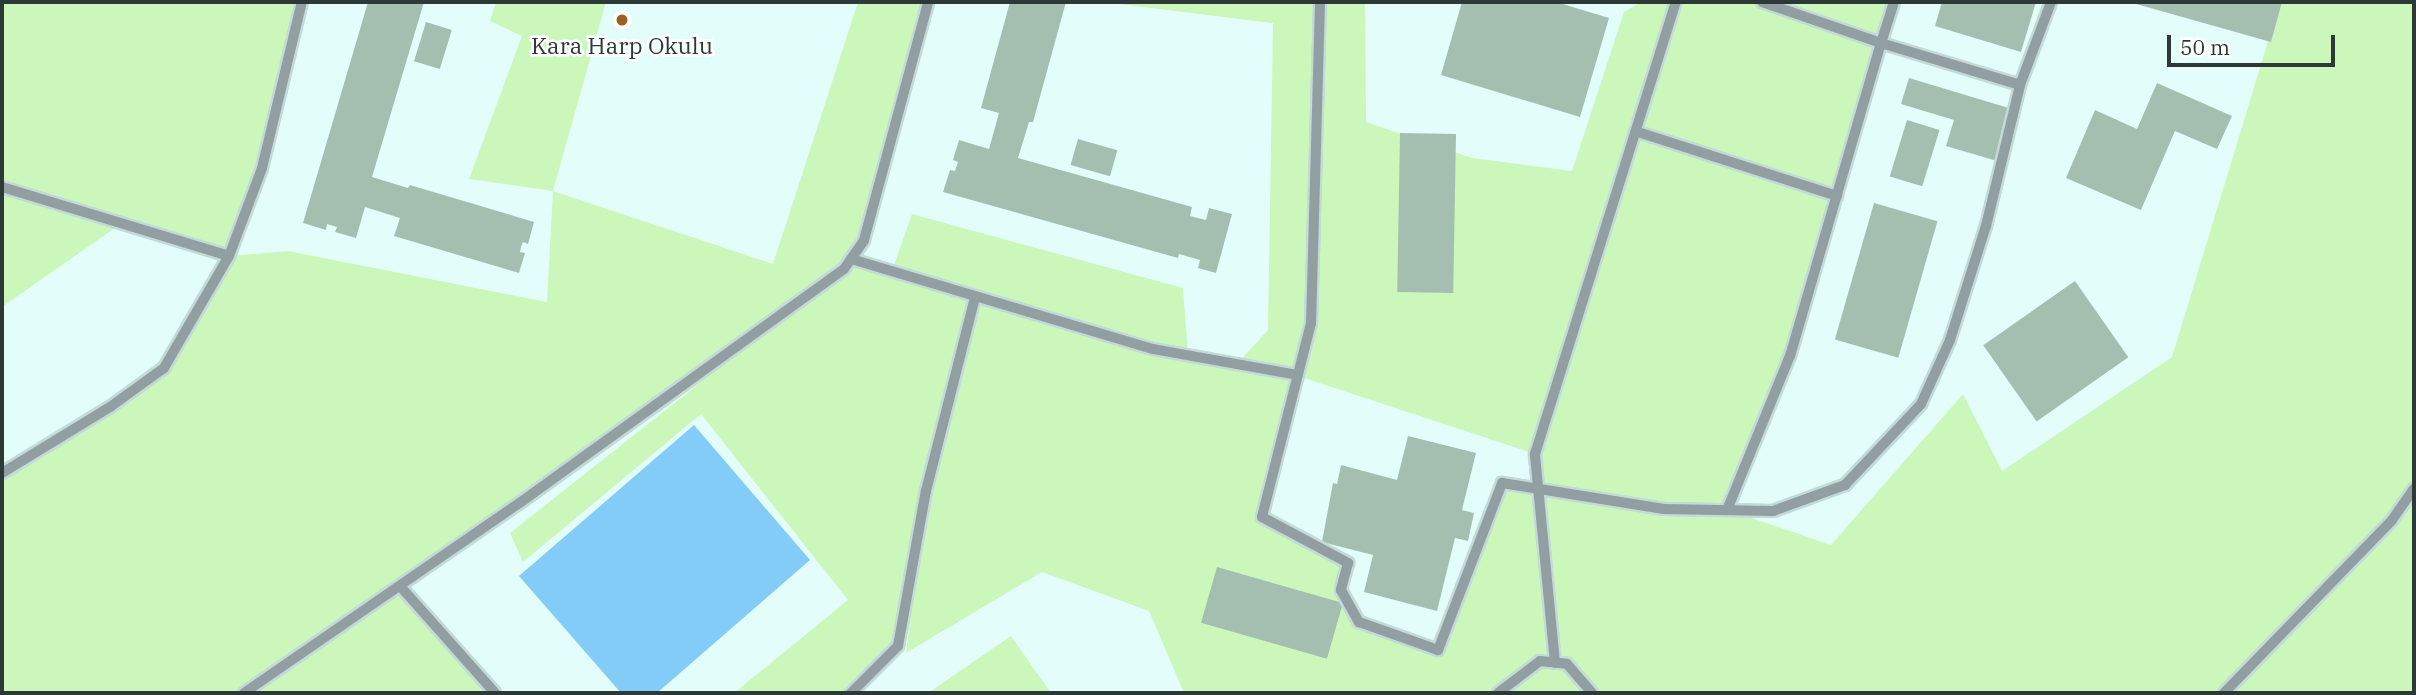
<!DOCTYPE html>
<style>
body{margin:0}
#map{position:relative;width:2416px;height:695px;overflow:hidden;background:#e3fefa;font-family:"IBM Plex Serif",serif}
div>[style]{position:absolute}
.green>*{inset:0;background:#ccf7ba}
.water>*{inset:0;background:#82ccf7}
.building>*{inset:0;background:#a4bfb0;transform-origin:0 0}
.roads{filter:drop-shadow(2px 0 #c2dbd7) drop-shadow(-2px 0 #c2dbd7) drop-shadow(0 2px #c2dbd7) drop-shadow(0 -2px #c2dbd7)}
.service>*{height:10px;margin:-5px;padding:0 5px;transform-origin:5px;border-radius:5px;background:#919fa2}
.dots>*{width:19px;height:19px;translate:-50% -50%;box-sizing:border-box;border:4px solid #fff;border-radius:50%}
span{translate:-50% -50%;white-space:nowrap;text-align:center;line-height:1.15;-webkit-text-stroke:5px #fff;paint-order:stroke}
.poi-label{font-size:23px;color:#2c3937}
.frame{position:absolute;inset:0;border:4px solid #2c3937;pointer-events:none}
.scale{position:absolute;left:2167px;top:35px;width:168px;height:32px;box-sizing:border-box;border:4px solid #2c3937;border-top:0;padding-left:9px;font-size:21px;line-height:24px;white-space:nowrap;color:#2c3937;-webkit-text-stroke:5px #fff;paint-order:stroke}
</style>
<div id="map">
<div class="green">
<div style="clip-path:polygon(evenodd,2px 2px,302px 2px,262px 168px,229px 256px,288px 251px,547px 302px,553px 191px,469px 179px,522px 36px,490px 21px,496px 2px,606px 2px,553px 191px,773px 264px,858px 2px,928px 2px,864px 240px,852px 258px,892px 271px,912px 214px,1183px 288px,1188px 355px,1237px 364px,1268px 330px,1273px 23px,1102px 2px,1365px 2px,1366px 122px,1472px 158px,1572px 171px,1624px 12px,1641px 2px,1894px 2px,1790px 356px,1728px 510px,1831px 545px,1963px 394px,2002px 471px,2172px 357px,2280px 2px,2414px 2px,2414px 693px,1184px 693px,1149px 611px,1042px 572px,906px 653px,924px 511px,898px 646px,851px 693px,734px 693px,848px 600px,701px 414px,523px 562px,510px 533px,844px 269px,400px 585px,495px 693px,2px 693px,2px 473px,164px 368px,229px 256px,122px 223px,2px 307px,2px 2px,1298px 376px,1535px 454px,1538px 486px,1502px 483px,1438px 649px,1359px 622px,1341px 590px,1348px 563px,1262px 517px,1298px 376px)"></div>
<div style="clip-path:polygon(1011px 636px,1051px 693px,928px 693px)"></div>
</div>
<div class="water">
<div style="clip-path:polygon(694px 425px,810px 560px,657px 693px,621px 693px,519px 576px)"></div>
</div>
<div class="building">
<div style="clip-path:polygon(368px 2px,424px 2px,372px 177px,408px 188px,410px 185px,534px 222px,528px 244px,523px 242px,521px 247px,520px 252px,525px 253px,519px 273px,394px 236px,400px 218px,365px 207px,356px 238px,335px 232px,337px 227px,327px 224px,326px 230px,303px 223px)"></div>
<div style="clip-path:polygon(1010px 2px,1066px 2px,1033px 122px,1029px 122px,1018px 158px,1192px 207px,1190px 216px,1206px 220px,1209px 208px,1232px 214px,1216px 273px,1198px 268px,1200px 260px,1179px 254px,1178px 258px,943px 192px,950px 170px,955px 171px,958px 162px,953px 160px,959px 140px,989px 149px,999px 113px,981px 108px)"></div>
<div style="clip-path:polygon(1462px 2px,1556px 2px,1609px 18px,1580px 117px,1441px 75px)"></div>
<div style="clip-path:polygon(1942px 2px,2036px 2px,2021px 52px,1935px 26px)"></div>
<div style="clip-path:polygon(2129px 2px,2282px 2px,2271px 42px)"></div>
<div style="left:426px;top:22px;width:27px;height:41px;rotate:17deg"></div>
<div style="clip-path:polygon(1909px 78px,2012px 109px,1997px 161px,1946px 146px,1954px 120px,1901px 104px)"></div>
<div style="clip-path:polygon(2157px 83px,2232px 116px,2217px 149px,2175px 131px,2141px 210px,2066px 178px,2095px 110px,2137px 129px)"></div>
<div style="left:1907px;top:120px;width:34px;height:59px;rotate:17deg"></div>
<div style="left:1400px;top:133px;width:56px;height:159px;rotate:1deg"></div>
<div style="left:1078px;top:139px;width:41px;height:27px;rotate:16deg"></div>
<div style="left:1874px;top:203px;width:66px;height:142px;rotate:16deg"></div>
<div style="left:2075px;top:281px;width:93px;height:112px;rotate:55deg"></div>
<div style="clip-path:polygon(1408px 436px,1476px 453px,1462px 510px,1474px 513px,1468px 541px,1455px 538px,1437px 611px,1364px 592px,1373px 555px,1322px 542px,1333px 483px,1337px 484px,1341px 465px,1397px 480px)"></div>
<div style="left:1217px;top:567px;width:131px;height:58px;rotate:16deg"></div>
</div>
<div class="roads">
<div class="service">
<div style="left:1320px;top:2px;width:321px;rotate:91.6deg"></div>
<div style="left:1311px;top:323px;width:200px;rotate:104.2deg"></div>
<div style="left:1262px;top:517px;width:98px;rotate:28.1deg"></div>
<div style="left:1348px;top:563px;width:28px;rotate:105deg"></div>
<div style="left:1341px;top:590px;width:37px;rotate:61deg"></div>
<div style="left:1359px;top:622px;width:84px;rotate:19.5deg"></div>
<div style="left:1438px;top:650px;width:179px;rotate:-69deg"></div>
<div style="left:1502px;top:483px;width:164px;rotate:9.1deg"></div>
<div style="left:1664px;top:509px;width:109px;rotate:1.1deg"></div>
<div style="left:1773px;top:511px;width:77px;rotate:-19.9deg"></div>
<div style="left:1845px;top:485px;width:111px;rotate:-46.8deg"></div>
<div style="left:1921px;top:404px;width:70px;rotate:-65.6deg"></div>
<div style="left:1950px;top:340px;width:120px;rotate:-72.5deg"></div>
<div style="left:1986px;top:226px;width:145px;rotate:-76.4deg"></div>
<div style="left:1762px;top:2px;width:126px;rotate:19deg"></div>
<div style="left:1881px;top:43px;width:43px;rotate:-72.4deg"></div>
<div style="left:1638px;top:132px;width:209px;rotate:17.8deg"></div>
<div style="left:2px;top:187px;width:237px;rotate:16.9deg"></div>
<div style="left:229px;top:256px;width:94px;rotate:-69.4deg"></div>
<div style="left:262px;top:168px;width:171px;rotate:-76.5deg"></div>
<div style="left:851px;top:259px;width:315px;rotate:16.6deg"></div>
<div style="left:1153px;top:349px;width:147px;rotate:10.2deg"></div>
<div style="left:2px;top:473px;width:127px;rotate:-31.4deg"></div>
<div style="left:110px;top:407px;width:67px;rotate:-35.8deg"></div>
<div style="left:164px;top:368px;width:129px;rotate:-59.9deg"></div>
<div style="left:1727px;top:510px;width:166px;rotate:-67.8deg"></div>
<div style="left:1790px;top:356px;width:326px;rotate:-73.8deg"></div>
<div style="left:1881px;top:43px;width:145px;rotate:16.8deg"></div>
<div style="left:2020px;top:85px;width:89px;rotate:-69.5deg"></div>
<div style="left:400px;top:586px;width:143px;rotate:48.4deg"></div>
<div style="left:1555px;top:663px;width:210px;rotate:-95.5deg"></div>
<div style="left:1535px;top:454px;width:473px;rotate:-72.7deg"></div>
<div style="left:244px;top:693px;width:336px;rotate:-34.6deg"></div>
<div style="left:521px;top:502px;width:398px;rotate:-35.8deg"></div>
<div style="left:844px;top:269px;width:35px;rotate:-55deg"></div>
<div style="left:864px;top:240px;width:246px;rotate:-74.9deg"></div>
<div style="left:851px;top:693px;width:66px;rotate:-45deg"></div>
<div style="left:898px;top:646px;width:158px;rotate:-79.8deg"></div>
<div style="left:926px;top:491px;width:200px;rotate:-75.8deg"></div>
<div style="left:1498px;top:693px;width:53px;rotate:-37.3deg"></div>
<div style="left:1540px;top:661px;width:27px;rotate:6deg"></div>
<div style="left:1567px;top:664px;width:38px;rotate:49deg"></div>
<div style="left:2224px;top:693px;width:241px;rotate:-45.8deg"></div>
<div style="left:2392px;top:520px;width:38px;rotate:-55deg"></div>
</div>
</div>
<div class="dots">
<div style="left:622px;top:20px;background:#9c6022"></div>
</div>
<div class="poi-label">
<span style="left:622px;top:45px">Kara Harp Okulu</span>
</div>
<div class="frame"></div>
<div class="scale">50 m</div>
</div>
